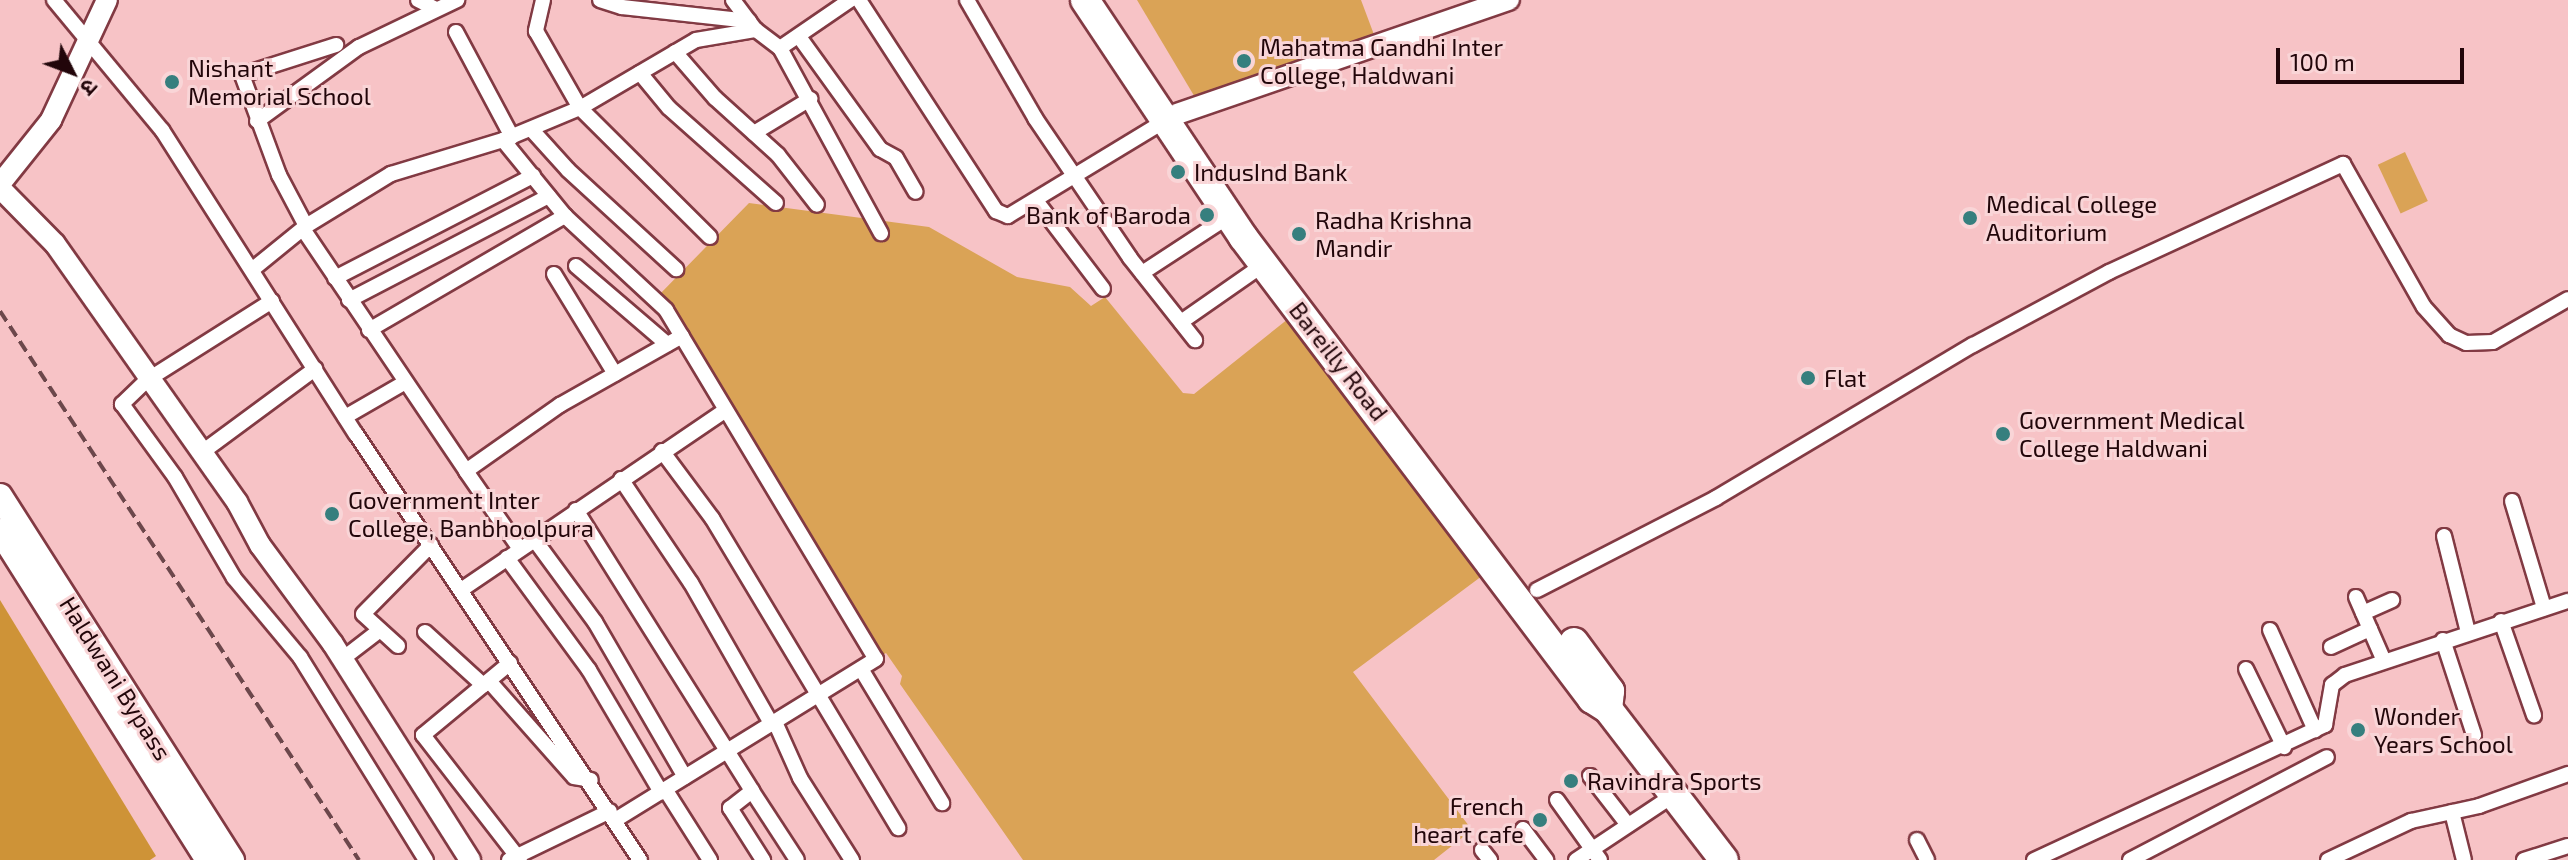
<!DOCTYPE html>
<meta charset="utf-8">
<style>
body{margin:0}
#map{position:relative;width:2568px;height:860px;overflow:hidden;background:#f7c3c6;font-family:"Exo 2","Noto Sans Devanagari",sans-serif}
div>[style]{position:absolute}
.green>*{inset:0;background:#daa356;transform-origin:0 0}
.forest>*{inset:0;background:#ce9337}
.roads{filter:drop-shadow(2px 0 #823a43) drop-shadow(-2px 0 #823a43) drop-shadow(0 2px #823a43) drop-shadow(0 -2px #823a43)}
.street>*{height:14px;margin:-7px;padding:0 7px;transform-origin:7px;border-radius:7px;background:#fff}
.secondary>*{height:20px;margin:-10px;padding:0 10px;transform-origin:10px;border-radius:10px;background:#fff}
.primary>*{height:24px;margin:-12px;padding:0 12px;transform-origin:12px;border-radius:12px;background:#fff}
.highway>*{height:28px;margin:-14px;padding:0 14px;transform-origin:14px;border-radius:14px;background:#fff}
.rail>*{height:4px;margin-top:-2px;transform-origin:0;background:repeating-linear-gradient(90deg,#6c474b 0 12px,transparent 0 18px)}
.dots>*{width:22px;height:22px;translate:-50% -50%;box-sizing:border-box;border:4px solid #f9d5d7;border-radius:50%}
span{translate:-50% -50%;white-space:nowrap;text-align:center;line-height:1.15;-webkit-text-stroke:6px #f9d5d7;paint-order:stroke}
.poi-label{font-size:24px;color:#22060a}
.left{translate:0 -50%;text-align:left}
.right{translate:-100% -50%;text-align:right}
.street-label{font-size:24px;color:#22060a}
.north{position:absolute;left:32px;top:32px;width:80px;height:80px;-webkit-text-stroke:6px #f9d5d7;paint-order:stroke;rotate:132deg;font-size:22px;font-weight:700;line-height:32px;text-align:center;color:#22060a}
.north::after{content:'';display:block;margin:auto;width:28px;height:36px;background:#22060a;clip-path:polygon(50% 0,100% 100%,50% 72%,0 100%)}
.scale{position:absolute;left:2276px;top:48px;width:188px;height:36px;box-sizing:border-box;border:4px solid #22060a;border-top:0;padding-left:10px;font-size:24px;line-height:28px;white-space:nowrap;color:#22060a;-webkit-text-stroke:6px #f9d5d7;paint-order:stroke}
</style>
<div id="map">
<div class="green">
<div style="clip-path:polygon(1137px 0,1361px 0,1376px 40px,1196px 99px)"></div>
<div style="left:2405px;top:152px;width:54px;height:30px;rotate:65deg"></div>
<div style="clip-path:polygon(749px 203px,929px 227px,1017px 277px,1070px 287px,1091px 306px,1105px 297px,1183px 393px,1194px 394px,1293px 315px,1490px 570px,1353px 672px,1472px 830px,1434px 860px,1023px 860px,900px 684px,902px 676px,886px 653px,881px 656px,702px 356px,658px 296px)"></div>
</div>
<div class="forest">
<div style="clip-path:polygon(0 600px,156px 856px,150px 860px,0 860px)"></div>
</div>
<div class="roads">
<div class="street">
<div style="left:54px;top:0;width:169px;rotate:50.3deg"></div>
<div style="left:162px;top:130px;width:361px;rotate:57.5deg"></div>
<div style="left:356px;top:434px;width:512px;rotate:56.31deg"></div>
<div style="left:418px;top:0;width:20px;rotate:27deg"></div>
<div style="left:543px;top:0;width:32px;rotate:103deg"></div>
<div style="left:536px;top:31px;width:89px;rotate:60.3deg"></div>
<div style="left:580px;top:108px;width:183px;rotate:44.8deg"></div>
<div style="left:600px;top:0;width:23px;rotate:18deg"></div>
<div style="left:622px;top:7px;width:128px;rotate:6.3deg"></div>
<div style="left:733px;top:0;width:38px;rotate:53deg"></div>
<div style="left:756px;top:30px;width:30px;rotate:37deg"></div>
<div style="left:780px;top:48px;width:85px;rotate:-34.4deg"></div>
<div style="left:859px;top:0;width:252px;rotate:57deg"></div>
<div style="left:996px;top:211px;width:13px;rotate:23deg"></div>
<div style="left:1008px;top:216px;width:181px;rotate:-31.2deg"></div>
<div style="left:967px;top:0;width:136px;rotate:60deg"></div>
<div style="left:1035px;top:118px;width:169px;rotate:55.8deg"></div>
<div style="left:1130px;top:258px;width:105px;rotate:51.6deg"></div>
<div style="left:456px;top:32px;width:119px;rotate:61.9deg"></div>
<div style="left:800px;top:38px;width:137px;rotate:54.2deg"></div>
<div style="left:880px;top:149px;width:18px;rotate:29deg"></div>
<div style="left:896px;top:158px;width:39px;rotate:60deg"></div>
<div style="left:780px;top:48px;width:211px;rotate:61.4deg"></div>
<div style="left:675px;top:52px;width:61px;rotate:49deg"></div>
<div style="left:715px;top:98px;width:85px;rotate:42.1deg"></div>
<div style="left:778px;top:155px;width:63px;rotate:52deg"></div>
<div style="left:640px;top:73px;width:45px;rotate:50.4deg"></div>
<div style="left:669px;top:108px;width:143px;rotate:41.6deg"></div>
<div style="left:257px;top:121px;width:126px;rotate:-36deg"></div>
<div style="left:359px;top:47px;width:109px;rotate:-25.6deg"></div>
<div style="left:531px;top:129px;width:55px;rotate:47.9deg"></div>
<div style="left:568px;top:170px;width:147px;rotate:42.5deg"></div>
<div style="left:754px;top:133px;width:66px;rotate:-31.3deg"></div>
<div style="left:503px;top:140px;width:98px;rotate:50.8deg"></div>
<div style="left:565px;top:216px;width:138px;rotate:42.9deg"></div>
<div style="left:666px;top:310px;width:407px;rotate:59deg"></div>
<div style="left:876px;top:659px;width:307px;rotate:148.3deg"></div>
<div style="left:1037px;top:202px;width:109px;rotate:52.8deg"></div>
<div style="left:306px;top:226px;width:58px;rotate:-117.9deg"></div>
<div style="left:279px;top:175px;width:107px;rotate:-110.3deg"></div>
<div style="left:242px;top:75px;width:99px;rotate:-17.7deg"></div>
<div style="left:303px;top:229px;width:292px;rotate:56deg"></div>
<div style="left:576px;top:266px;width:120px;rotate:40.6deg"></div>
<div style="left:253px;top:269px;width:68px;rotate:-39.1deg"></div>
<div style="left:306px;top:226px;width:100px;rotate:-31.5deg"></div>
<div style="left:391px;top:174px;width:117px;rotate:-16.9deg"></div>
<div style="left:503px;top:140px;width:83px;rotate:-22.6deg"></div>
<div style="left:580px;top:108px;width:134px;rotate:-30.4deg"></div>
<div style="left:696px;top:40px;width:61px;rotate:-9.5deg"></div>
<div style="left:1142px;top:273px;width:104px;rotate:-33.2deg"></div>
<div style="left:554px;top:274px;width:117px;rotate:58.6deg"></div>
<div style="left:335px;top:278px;width:223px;rotate:-27.3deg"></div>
<div style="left:349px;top:300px;width:225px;rotate:-27.5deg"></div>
<div style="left:272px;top:301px;width:148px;rotate:147.7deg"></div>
<div style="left:147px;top:380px;width:35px;rotate:136deg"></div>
<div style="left:122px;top:404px;width:90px;rotate:54deg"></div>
<div style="left:175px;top:477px;width:117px;rotate:59.7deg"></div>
<div style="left:234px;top:578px;width:103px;rotate:50.1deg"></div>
<div style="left:300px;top:657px;width:239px;rotate:58.2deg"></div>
<div style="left:1181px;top:322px;width:101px;rotate:-34.9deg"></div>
<div style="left:369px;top:330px;width:227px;rotate:-30.2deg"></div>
<div style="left:345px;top:417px;width:68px;rotate:-30deg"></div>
<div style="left:662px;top:451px;width:84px;rotate:53.3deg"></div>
<div style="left:712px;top:518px;width:362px;rotate:59deg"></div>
<div style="left:201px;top:453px;width:142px;rotate:-36.4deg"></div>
<div style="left:621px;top:479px;width:125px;rotate:56.1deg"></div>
<div style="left:691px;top:583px;width:163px;rotate:60.3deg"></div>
<div style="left:2512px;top:501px;width:112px;rotate:73.3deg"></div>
<div style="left:576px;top:510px;width:332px;rotate:57.9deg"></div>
<div style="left:752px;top:791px;width:28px;rotate:142deg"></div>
<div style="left:730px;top:808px;width:62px;rotate:57.6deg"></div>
<div style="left:2444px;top:536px;width:99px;rotate:76deg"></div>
<div style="left:534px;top:539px;width:103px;rotate:53.7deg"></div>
<div style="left:595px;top:622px;width:179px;rotate:59.9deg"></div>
<div style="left:520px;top:549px;width:95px;rotate:-124.7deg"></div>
<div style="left:466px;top:471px;width:115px;rotate:-35.1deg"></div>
<div style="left:560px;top:405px;width:140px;rotate:-29.5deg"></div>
<div style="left:507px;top:558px;width:139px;rotate:53.8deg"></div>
<div style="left:589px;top:670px;width:142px;rotate:59.5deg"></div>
<div style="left:461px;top:590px;width:320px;rotate:-34.2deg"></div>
<div style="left:1537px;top:590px;width:201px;rotate:-27.2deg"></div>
<div style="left:1716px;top:498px;width:299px;rotate:-30.8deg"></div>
<div style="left:1973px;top:345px;width:154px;rotate:-28.2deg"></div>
<div style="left:2109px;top:272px;width:258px;rotate:-24.8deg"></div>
<div style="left:2343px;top:164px;width:164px;rotate:60.5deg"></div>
<div style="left:2424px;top:307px;width:38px;rotate:48deg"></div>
<div style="left:2449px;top:335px;width:19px;rotate:25deg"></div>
<div style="left:2466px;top:343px;width:27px;rotate:-2deg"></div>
<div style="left:2493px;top:342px;width:86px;rotate:-29.8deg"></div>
<div style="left:2356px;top:597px;width:70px;rotate:66.4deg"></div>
<div style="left:2363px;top:613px;width:32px;rotate:-24deg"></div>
<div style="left:2501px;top:621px;width:100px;rotate:70.7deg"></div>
<div style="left:2270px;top:630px;width:110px;rotate:65.8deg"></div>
<div style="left:425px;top:632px;width:79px;rotate:42.4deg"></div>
<div style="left:2443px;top:640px;width:100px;rotate:71.9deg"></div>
<div style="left:398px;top:646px;width:47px;rotate:-137.6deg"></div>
<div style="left:363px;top:614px;width:97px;rotate:-45.4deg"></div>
<div style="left:2331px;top:647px;width:43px;rotate:-24.8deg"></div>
<div style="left:341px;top:660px;width:49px;rotate:-37.6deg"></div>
<div style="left:510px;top:663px;width:113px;rotate:140.4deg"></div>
<div style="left:423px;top:735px;width:158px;rotate:52.2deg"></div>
<div style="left:861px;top:669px;width:157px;rotate:58.8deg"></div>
<div style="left:2246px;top:669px;width:87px;rotate:64deg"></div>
<div style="left:489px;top:681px;width:128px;rotate:48.5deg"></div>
<div style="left:574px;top:777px;width:17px;rotate:10deg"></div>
<div style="left:775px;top:722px;width:61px;rotate:65.9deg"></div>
<div style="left:800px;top:778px;width:97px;rotate:57.6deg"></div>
<div style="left:1590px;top:776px;width:62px;rotate:52.2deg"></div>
<div style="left:665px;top:789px;width:84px;rotate:57.6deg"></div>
<div style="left:752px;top:791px;width:82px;rotate:56.9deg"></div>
<div style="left:1557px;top:800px;width:74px;rotate:54.4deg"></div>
<div style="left:2452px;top:812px;width:49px;rotate:76deg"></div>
<div style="left:1523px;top:829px;width:39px;rotate:53deg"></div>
<div style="left:1917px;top:840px;width:22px;rotate:63deg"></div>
<div style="left:1482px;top:850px;width:13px;rotate:51deg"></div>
<div style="left:509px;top:860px;width:112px;rotate:-25.9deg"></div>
<div style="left:1576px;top:860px;width:118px;rotate:-33.6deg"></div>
<div style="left:2034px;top:860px;width:321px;rotate:-24.9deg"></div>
<div style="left:2325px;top:725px;width:41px;rotate:-80.1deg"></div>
<div style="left:2332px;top:685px;width:16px;rotate:-38deg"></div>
<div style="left:2345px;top:675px;width:235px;rotate:-18.4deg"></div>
<div style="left:2130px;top:860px;width:222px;rotate:-27.6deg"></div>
<div style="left:2328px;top:860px;width:92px;rotate:-25.2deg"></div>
<div style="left:2411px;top:821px;width:70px;rotate:-12.4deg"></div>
<div style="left:2479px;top:806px;width:95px;rotate:-19.8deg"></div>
<div style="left:2524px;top:860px;width:46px;rotate:-17.7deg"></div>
</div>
<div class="secondary">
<div style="left:1177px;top:114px;width:351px;rotate:-19deg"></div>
<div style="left:0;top:184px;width:82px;rotate:-51.4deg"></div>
<div style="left:51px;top:120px;width:132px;rotate:-65deg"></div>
<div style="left:0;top:188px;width:78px;rotate:45.5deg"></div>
<div style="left:55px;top:244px;width:316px;rotate:54.8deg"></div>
<div style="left:237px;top:502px;width:49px;rotate:61.9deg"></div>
<div style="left:260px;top:545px;width:123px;rotate:53.6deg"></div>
<div style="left:333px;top:644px;width:256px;rotate:57.6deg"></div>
</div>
<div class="primary">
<div style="left:0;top:496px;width:432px;rotate:57.5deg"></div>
<div style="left:0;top:531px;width:389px;rotate:57.7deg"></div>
</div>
<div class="highway">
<div style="left:1085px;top:0;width:285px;rotate:56.3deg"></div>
<div style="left:1243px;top:237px;width:579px;rotate:52.93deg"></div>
<div style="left:1592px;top:699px;width:19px;rotate:32deg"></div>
<div style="left:1608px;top:709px;width:190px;rotate:52.5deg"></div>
<div style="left:1574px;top:642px;width:61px;rotate:53.7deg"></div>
<div style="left:1610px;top:691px;width:18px;rotate:96deg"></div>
</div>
</div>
<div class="rail">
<div style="left:0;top:311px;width:656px;rotate:56.82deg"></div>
</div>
<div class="dots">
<div style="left:1244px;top:61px;background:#367f7e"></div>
<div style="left:172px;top:82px;background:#367f7e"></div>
<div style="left:1178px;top:172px;background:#367f7e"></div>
<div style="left:1207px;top:215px;background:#367f7e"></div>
<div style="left:1970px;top:218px;background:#367f7e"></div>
<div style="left:1299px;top:234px;background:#367f7e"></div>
<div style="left:1808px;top:378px;background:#367f7e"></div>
<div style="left:2003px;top:434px;background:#367f7e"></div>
<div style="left:332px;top:514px;background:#367f7e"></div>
<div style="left:2358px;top:730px;background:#367f7e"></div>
<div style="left:1571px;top:781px;background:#367f7e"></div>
<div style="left:1540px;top:820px;background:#367f7e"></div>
</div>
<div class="poi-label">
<span class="left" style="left:1260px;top:61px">Mahatma Gandhi Inter<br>College, Haldwani</span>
<span class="left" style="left:188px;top:82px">Nishant<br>Memorial School</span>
<span class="left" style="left:1194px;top:172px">IndusInd Bank</span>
<span class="left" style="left:1986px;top:218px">Medical College<br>Auditorium</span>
<span class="right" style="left:1191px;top:215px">Bank of Baroda</span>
<span class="left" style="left:1315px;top:234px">Radha Krishna<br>Mandir</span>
<span class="left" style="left:1824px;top:378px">Flat</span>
<span class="left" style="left:2019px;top:434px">Government Medical<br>College Haldwani</span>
<span class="left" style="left:348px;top:514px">Government Inter<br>College, Banbhoolpura</span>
<span class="left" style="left:2374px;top:730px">Wonder<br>Years School</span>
<span class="left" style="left:1587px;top:781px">Ravindra Sports</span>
<span class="right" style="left:1524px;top:820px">French<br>heart cafe</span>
</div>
<div class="street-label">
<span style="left:1339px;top:361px;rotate:52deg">Bareilly Road</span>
<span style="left:116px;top:678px;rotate:58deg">Haldwani Bypass</span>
</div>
<div class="north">उ</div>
<div class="scale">100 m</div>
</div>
